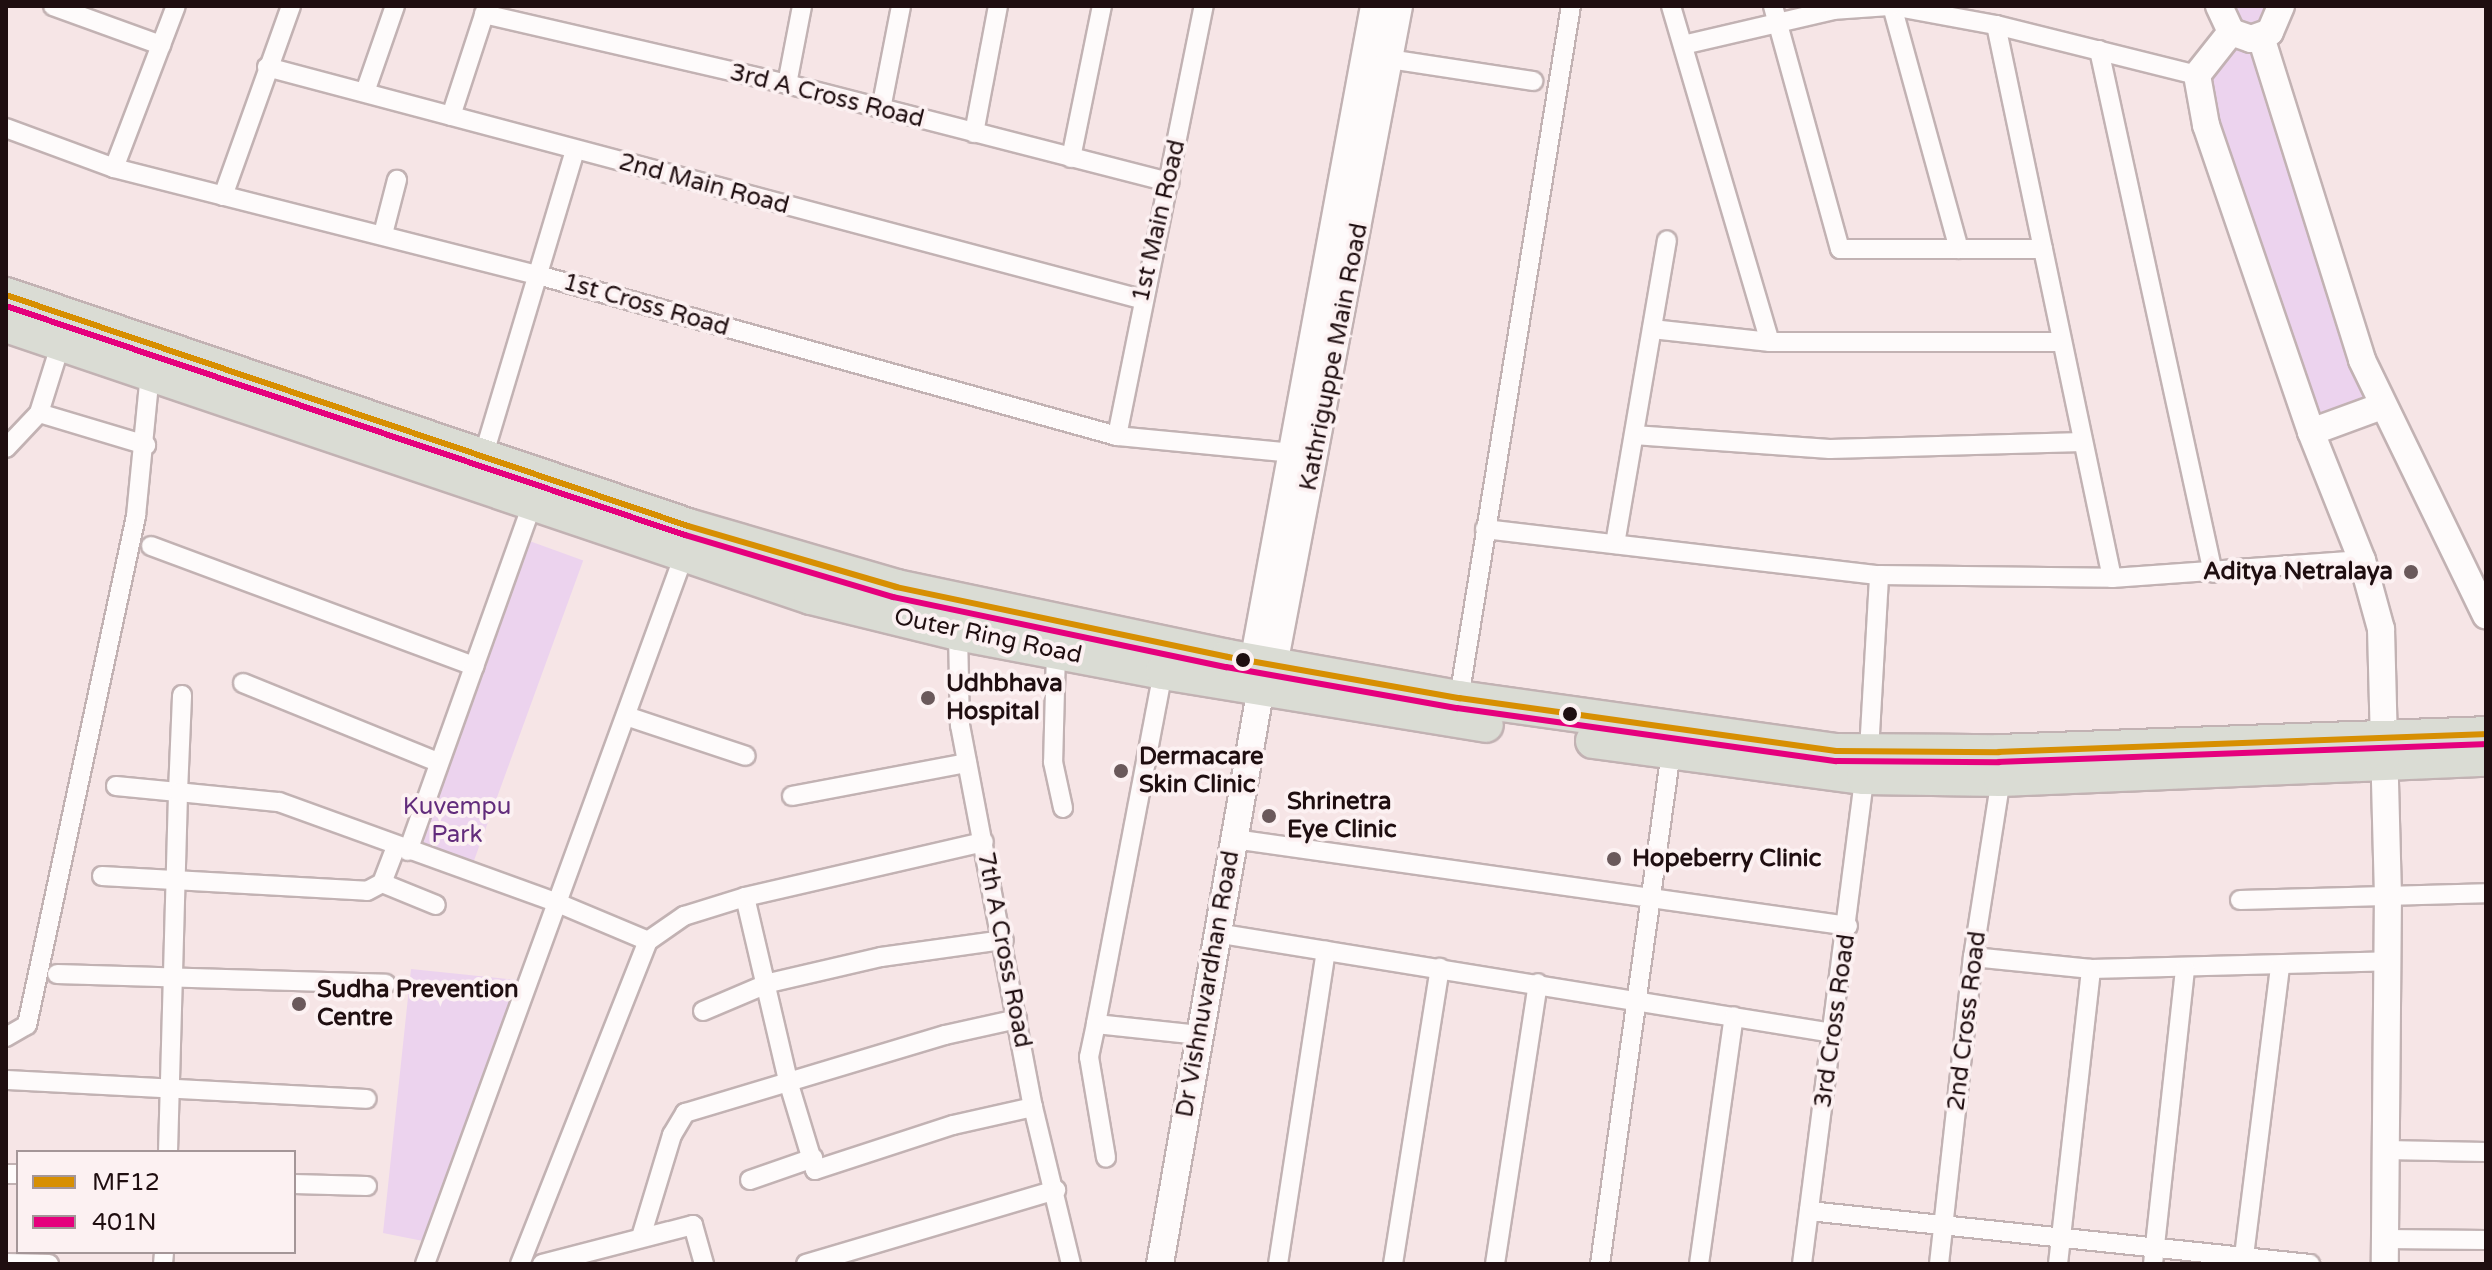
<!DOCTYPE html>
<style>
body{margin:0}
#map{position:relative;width:2492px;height:1270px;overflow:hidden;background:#f6e5e6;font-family:"Varela Round",sans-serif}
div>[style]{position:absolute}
.green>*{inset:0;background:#ecd3ee;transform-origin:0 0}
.roads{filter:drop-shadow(2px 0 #c2b2b3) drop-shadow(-2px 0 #c2b2b3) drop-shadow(0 2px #c2b2b3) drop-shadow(0 -2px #c2b2b3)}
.street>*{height:18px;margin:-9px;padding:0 9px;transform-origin:9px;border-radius:9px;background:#fefbfb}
.secondary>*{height:26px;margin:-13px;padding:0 13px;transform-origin:13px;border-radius:13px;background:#fefbfb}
.highway>*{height:34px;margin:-17px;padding:0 17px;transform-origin:17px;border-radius:17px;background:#dadcd4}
.bus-1>*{height:6px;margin:-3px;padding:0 3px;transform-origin:3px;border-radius:3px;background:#d78f02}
.bus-2>*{height:6px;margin:-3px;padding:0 3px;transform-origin:3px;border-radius:3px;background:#e5007d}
.dots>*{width:22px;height:22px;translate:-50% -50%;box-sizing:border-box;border:4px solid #fcf1f2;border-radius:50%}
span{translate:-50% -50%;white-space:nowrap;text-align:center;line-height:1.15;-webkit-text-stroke:8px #fcf1f2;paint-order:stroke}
.street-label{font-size:24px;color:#1f0e10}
.poi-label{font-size:24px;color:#1f0e10;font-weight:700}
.right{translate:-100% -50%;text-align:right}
.left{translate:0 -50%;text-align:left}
.park-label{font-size:24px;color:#622c7c}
.frame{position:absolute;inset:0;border:8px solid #1f0e10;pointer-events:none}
.legend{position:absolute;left:16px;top:1150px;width:280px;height:104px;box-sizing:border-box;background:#fcf1f2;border:2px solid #a49698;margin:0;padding:10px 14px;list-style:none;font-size:24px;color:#1f0e10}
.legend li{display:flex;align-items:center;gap:16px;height:40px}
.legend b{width:40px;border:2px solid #a49698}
</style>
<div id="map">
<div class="green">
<div style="clip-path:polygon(2220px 6px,2266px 6px,2383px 403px,2308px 430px,2201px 81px)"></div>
<div style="left:524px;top:539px;width:63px;height:325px;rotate:20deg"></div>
<div style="clip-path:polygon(411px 969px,518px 980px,423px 1241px,383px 1233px)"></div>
</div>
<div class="roads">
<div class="street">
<div style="left:53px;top:6px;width:115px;rotate:19.9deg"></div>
<div style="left:1671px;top:6px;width:350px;rotate:73.6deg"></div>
<div style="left:1773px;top:6px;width:252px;rotate:74.6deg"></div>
<div style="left:1840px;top:249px;width:203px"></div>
<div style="left:1892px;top:6px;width:106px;rotate:10.4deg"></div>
<div style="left:1996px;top:25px;width:207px;rotate:14deg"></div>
<div style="left:1892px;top:6px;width:252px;rotate:74.6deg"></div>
<div style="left:484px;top:14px;width:311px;rotate:13deg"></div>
<div style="left:787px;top:84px;width:395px;rotate:14.4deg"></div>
<div style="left:1996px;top:25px;width:565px;rotate:78.15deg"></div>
<div style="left:1683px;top:45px;width:155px;rotate:-13.1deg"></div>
<div style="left:1834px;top:10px;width:57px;rotate:-4deg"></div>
<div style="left:2099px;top:50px;width:535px;rotate:77.7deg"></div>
<div style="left:1389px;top:59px;width:146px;rotate:8.7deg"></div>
<div style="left:267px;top:67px;width:904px;rotate:14.87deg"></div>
<div style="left:787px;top:84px;width:79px;rotate:-79.1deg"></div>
<div style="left:365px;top:92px;width:91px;rotate:-70.8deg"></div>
<div style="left:881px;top:109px;width:105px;rotate:-79deg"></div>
<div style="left:451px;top:116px;width:116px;rotate:-71.9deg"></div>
<div style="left:6px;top:128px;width:115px;rotate:20.3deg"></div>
<div style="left:114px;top:168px;width:437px;rotate:14.2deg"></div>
<div style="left:538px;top:275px;width:601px;rotate:15.54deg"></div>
<div style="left:1117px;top:436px;width:176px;rotate:5.5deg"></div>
<div style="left:974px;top:133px;width:129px;rotate:-79.3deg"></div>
<div style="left:1071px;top:158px;width:155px;rotate:-78.5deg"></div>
<div style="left:114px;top:168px;width:173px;rotate:-69.1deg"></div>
<div style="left:223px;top:196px;width:202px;rotate:-70.3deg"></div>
<div style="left:383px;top:234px;width:56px;rotate:-75.5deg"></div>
<div style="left:1652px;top:329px;width:119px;rotate:6.3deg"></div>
<div style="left:1770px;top:342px;width:292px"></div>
<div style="left:39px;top:413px;width:112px;rotate:16.7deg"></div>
<div style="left:1634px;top:435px;width:196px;rotate:4.1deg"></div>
<div style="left:1830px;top:449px;width:253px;rotate:-1.6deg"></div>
<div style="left:1117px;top:436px;width:439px;rotate:-78.6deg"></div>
<div style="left:6px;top:448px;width:48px;rotate:-46.7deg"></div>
<div style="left:39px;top:413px;width:73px;rotate:-72.6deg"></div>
<div style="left:483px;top:457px;width:320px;rotate:-73.3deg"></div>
<div style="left:1485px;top:529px;width:397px;rotate:6.7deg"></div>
<div style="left:1879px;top:575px;width:233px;rotate:0.7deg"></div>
<div style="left:2112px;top:578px;width:251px;rotate:-4.1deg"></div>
<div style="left:1615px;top:544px;width:308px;rotate:-80.3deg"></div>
<div style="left:151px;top:546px;width:345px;rotate:20.4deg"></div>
<div style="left:958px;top:633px;width:92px;rotate:88.8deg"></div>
<div style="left:960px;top:725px;width:389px;rotate:79.2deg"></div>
<div style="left:1033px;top:1107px;width:162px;rotate:76.4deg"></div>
<div style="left:1056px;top:651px;width:111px;rotate:91.5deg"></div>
<div style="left:1053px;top:762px;width:47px;rotate:77.7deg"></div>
<div style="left:1163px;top:672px;width:358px;rotate:100.8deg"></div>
<div style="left:1096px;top:1024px;width:104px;rotate:6.1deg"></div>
<div style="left:243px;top:683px;width:210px;rotate:22.1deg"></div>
<div style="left:1459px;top:698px;width:701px;rotate:-80.81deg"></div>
<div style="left:626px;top:716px;width:126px;rotate:18.4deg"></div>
<div style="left:1869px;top:751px;width:176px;rotate:-86.7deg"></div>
<div style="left:116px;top:786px;width:62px;rotate:5.5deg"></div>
<div style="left:178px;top:792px;width:97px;rotate:-87.6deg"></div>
<div style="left:792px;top:796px;width:178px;rotate:-10.7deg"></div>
<div style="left:1234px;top:839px;width:620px;rotate:8.06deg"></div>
<div style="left:408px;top:851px;width:372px;rotate:-70.3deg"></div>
<div style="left:102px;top:876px;width:265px;rotate:3.2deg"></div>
<div style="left:367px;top:891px;width:17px;rotate:-28deg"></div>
<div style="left:382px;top:883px;width:40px;rotate:-69deg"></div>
<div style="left:382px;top:883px;width:58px;rotate:22.2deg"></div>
<div style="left:745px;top:897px;width:189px;rotate:76.8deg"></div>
<div style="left:788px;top:1081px;width:93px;rotate:73.1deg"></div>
<div style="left:815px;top:1170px;width:145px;rotate:-18.1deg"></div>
<div style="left:953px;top:1125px;width:82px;rotate:-12.7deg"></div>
<div style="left:2240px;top:900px;width:246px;rotate:-1.6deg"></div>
<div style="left:1216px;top:933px;width:624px;rotate:9.22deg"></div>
<div style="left:1973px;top:957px;width:119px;rotate:5.8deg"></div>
<div style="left:2091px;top:969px;width:298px;rotate:-1.5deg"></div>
<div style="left:57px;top:974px;width:329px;rotate:1.7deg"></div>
<div style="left:703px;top:1011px;width:72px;rotate:-23deg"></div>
<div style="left:769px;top:983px;width:115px;rotate:-13.1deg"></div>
<div style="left:881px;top:957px;width:124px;rotate:-7.9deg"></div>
<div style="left:1096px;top:1024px;width:34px;rotate:102deg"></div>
<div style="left:1089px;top:1057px;width:102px;rotate:80.4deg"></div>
<div style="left:6px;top:1037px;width:24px;rotate:-30deg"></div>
<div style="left:27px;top:1025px;width:521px;rotate:-77.91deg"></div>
<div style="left:136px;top:516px;width:143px;rotate:-84.4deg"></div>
<div style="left:6px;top:1080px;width:361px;rotate:3deg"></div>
<div style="left:2386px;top:1150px;width:100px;rotate:1.1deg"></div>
<div style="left:168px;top:1152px;width:360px;rotate:-88.4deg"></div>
<div style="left:178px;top:792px;width:101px;rotate:5.7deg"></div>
<div style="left:279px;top:802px;width:291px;rotate:19.9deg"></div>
<div style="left:553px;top:901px;width:103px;rotate:22.8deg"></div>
<div style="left:648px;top:941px;width:44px;rotate:-34.8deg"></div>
<div style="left:684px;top:916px;width:64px;rotate:-17.3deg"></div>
<div style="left:745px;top:897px;width:245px;rotate:-13deg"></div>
<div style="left:6px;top:1174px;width:12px"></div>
<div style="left:750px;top:1180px;width:67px;rotate:-19.2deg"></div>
<div style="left:294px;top:1184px;width:73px;rotate:1.6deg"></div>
<div style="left:1809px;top:1211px;width:504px;rotate:6.04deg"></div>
<div style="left:641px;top:1237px;width:107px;rotate:-73.1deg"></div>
<div style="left:672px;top:1135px;width:26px;rotate:-59deg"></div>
<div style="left:685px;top:1113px;width:271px;rotate:-16.7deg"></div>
<div style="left:945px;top:1035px;width:74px;rotate:-12.5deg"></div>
<div style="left:2385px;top:1239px;width:101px;rotate:0.6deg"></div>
<div style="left:6px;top:1263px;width:43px;rotate:1.3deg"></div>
<div style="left:163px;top:1264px;width:12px;rotate:-85deg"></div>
<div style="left:425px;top:1264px;width:755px;rotate:-69.93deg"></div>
<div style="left:520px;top:1264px;width:347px;rotate:-68.4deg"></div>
<div style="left:542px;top:1264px;width:156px;rotate:-14.5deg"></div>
<div style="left:693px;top:1225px;width:41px;rotate:74.2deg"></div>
<div style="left:806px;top:1264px;width:261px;rotate:-16.5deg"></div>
<div style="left:1278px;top:1264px;width:317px;rotate:-81.3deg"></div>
<div style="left:1393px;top:1264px;width:300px;rotate:-81deg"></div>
<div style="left:1495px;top:1264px;width:284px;rotate:-81.3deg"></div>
<div style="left:1600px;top:1264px;width:517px;rotate:-82.11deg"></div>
<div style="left:1699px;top:1264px;width:250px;rotate:-82deg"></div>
<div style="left:1802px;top:1264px;width:491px;rotate:-82.7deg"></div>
<div style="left:1939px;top:1264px;width:309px;rotate:-83.7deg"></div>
<div style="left:1973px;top:957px;width:180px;rotate:-81.1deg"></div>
<div style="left:2058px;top:1264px;width:297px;rotate:-83.6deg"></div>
<div style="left:2153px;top:1264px;width:297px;rotate:-83.8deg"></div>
<div style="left:2243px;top:1264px;width:300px;rotate:-82.9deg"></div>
</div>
<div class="secondary">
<div style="left:2219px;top:6px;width:29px;rotate:65deg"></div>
<div style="left:2231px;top:32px;width:21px;rotate:19deg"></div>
<div style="left:2251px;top:39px;width:20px;rotate:-20deg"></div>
<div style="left:2270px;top:32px;width:28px;rotate:-67deg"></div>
<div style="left:2231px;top:32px;width:55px;rotate:128.3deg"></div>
<div style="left:2197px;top:75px;width:51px;rotate:79.8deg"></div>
<div style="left:2206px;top:125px;width:324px;rotate:71.1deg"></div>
<div style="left:2311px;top:432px;width:138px;rotate:68.3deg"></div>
<div style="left:2362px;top:560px;width:72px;rotate:74.6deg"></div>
<div style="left:2381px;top:629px;width:263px;rotate:88.5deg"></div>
<div style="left:2388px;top:892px;width:372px;rotate:90.5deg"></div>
<div style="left:2261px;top:37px;width:338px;rotate:72.6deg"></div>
<div style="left:2362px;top:360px;width:284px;rotate:64.1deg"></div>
<div style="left:2311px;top:432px;width:76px;rotate:-20.1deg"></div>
<div style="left:1250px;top:679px;width:684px;rotate:-79.56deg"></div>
<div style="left:1271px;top:681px;width:687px;rotate:-79.26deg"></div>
<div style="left:1160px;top:1264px;width:569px;rotate:-80.07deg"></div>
</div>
<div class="highway">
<div style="left:6px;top:295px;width:720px;rotate:18.71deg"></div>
<div style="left:688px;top:526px;width:217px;rotate:16.3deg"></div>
<div style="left:896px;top:587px;width:339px;rotate:11.9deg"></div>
<div style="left:1228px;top:657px;width:235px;rotate:10.1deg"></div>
<div style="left:1459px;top:698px;width:381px;rotate:8deg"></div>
<div style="left:1836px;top:751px;width:163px;rotate:0.4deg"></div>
<div style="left:1999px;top:752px;width:487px;rotate:-2.1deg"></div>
<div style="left:6px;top:325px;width:850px;rotate:18.67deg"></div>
<div style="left:811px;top:597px;width:151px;rotate:13.8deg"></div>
<div style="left:958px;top:633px;width:209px;rotate:10.8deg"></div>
<div style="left:1163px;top:672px;width:327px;rotate:9.3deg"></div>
<div style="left:1593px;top:741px;width:273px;rotate:7.6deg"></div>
<div style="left:1864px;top:777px;width:137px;rotate:0.8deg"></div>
<div style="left:2001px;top:779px;width:485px;rotate:-2.4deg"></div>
</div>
</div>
<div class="bus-1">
<div style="left:6px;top:295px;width:720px;rotate:18.71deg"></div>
<div style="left:688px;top:526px;width:217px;rotate:16.3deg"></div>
<div style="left:896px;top:587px;width:339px;rotate:11.9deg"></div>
<div style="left:1228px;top:657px;width:235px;rotate:10.1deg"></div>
<div style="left:1459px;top:698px;width:381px;rotate:8deg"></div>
<div style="left:1836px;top:751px;width:163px;rotate:0.4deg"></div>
<div style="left:1999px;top:752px;width:487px;rotate:-2.1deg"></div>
</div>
<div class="bus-2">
<div style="left:6px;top:306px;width:717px;rotate:18.64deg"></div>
<div style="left:685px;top:535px;width:217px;rotate:16.6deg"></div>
<div style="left:893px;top:597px;width:340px;rotate:11.9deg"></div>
<div style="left:1226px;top:667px;width:235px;rotate:10.1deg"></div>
<div style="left:1457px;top:708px;width:383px;rotate:8deg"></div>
<div style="left:1836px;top:761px;width:163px;rotate:0.4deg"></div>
<div style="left:1999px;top:762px;width:487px;rotate:-2.1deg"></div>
</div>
<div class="dots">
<div style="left:2411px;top:572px;background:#6a595b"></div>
<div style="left:1243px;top:660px;background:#1f0e10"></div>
<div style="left:928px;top:698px;background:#6a595b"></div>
<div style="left:1570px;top:714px;background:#1f0e10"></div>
<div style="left:1121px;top:771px;background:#6a595b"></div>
<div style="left:1269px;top:816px;background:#6a595b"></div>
<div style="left:1614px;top:859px;background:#6a595b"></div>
<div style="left:299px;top:1004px;background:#6a595b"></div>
</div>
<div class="street-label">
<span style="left:827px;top:96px;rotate:14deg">3rd A Cross Road</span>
<span style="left:704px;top:184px;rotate:15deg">2nd Main Road</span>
<span style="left:1159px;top:221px;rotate:-77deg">1st Main Road</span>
<span style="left:646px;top:305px;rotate:16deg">1st Cross Road</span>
<span style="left:1334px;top:357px;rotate:-79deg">Kathriguppe Main Road</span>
<span style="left:988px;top:636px;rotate:12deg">Outer Ring Road</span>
<span style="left:1004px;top:950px;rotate:79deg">7th A Cross Road</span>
<span style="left:1208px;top:984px;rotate:-80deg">Dr Vishnuvardhan Road</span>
<span style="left:1835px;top:1021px;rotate:-82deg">3rd Cross Road</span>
<span style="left:1967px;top:1021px;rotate:-83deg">2nd Cross Road</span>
</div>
<div class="poi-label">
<span class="right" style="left:2393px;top:572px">Aditya Netralaya</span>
<span class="left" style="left:946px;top:698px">Udhbhava<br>Hospital</span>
<span class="left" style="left:1139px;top:771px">Dermacare<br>Skin Clinic</span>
<span class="left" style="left:1287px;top:816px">Shrinetra<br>Eye Clinic</span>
<span class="left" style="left:1632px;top:859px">Hopeberry Clinic</span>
<span class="left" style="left:317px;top:1004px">Sudha Prevention<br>Centre</span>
</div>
<div class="park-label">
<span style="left:457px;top:821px">Kuvempu<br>Park</span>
</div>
<div class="frame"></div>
<ul class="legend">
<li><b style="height:10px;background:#d78f02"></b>MF12</li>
<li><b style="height:10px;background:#e5007d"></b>401N</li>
</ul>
</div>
